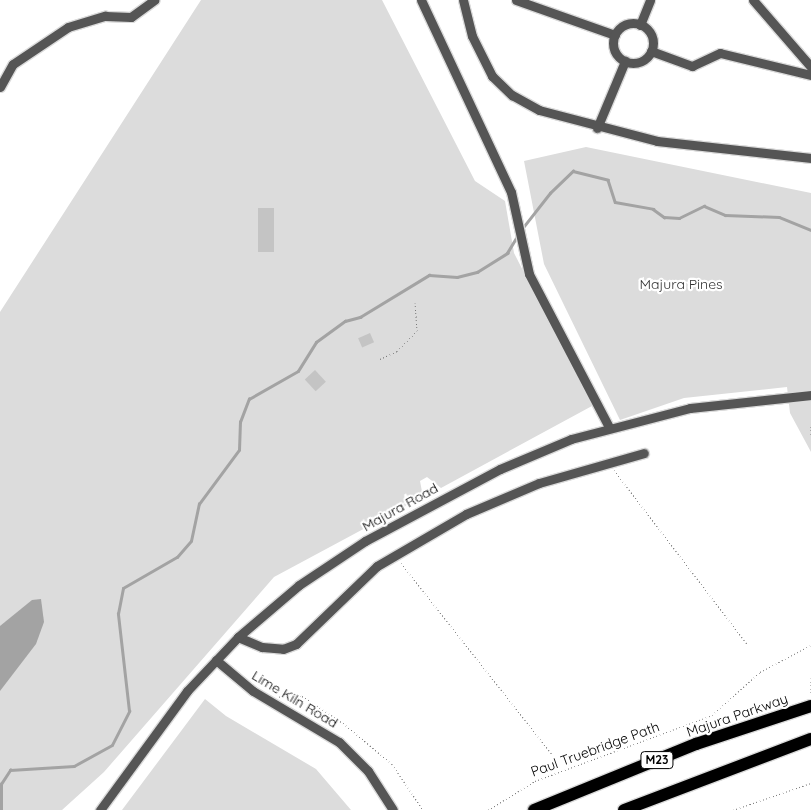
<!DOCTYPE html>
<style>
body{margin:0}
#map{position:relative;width:811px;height:810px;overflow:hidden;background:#fff;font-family:Quicksand,sans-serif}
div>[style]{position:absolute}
.green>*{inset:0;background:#dcdcdc}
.water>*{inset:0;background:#a3a3a3}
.stream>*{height:2.5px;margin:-1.25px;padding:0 1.25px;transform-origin:1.25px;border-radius:1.25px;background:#a3a3a3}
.building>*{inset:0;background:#c4c4c4;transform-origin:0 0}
.path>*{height:1px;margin-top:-0.5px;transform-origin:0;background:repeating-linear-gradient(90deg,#777 0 1px,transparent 0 3.5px)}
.roads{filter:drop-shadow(1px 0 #dbdbdb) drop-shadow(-1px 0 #dbdbdb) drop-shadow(0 1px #dbdbdb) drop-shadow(0 -1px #dbdbdb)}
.minor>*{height:9px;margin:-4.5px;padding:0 4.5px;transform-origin:4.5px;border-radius:4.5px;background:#555}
.minor>.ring{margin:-4.5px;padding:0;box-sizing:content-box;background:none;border:9px solid #555;border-radius:50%}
.highway>*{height:12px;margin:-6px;padding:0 6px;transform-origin:6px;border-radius:6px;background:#000}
span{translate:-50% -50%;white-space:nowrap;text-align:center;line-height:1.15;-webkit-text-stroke:4.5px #fff;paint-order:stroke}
.shield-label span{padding:1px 4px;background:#fff;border:1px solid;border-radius:4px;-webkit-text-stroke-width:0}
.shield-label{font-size:12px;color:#000;font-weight:700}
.park-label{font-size:14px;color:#333}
.street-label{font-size:14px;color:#000}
</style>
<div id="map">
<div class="green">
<div style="clip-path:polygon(201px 0,382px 0,475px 181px,505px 201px,514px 253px,592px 406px,441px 488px,427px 477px,420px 481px,423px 497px,274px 577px,104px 772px,62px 810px,0 810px,0 312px)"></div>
<div style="clip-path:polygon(586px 147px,811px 193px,811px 452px,790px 413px,787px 387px,684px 398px,620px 420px,544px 264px,524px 161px)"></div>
<div style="clip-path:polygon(205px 699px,226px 716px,316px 769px,351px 810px,122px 810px)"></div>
</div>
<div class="water">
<div style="clip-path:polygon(41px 599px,44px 622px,36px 644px,0 691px,0 626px,32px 600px)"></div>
</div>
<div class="stream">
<div style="left:521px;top:230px;width:47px;rotate:-51.9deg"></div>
<div style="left:550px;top:193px;width:32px;rotate:-44deg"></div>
<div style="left:573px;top:171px;width:36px;rotate:14deg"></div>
<div style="left:608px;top:180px;width:23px;rotate:72deg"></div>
<div style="left:615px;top:202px;width:39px;rotate:10deg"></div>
<div style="left:653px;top:209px;width:14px;rotate:36deg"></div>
<div style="left:664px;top:217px;width:15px;rotate:4deg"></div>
<div style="left:679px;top:218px;width:28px;rotate:-26deg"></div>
<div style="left:704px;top:206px;width:23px;rotate:23deg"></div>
<div style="left:725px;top:215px;width:54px;rotate:2.1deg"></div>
<div style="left:779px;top:217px;width:35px;rotate:22deg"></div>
<div style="left:1px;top:810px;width:26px;rotate:-90deg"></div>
<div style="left:1px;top:784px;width:17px;rotate:-57deg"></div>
<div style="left:10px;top:770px;width:64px;rotate:-3.6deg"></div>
<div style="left:74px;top:766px;width:43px;rotate:-28.9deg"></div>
<div style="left:112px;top:745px;width:38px;rotate:-63deg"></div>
<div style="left:129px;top:711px;width:98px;rotate:-96.5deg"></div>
<div style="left:118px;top:614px;width:26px;rotate:-79deg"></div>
<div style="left:123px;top:588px;width:62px;rotate:-29.9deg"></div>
<div style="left:177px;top:557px;width:21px;rotate:-49deg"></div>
<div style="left:191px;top:541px;width:38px;rotate:-78deg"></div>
<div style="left:199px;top:504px;width:67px;rotate:-53.5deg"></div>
<div style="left:239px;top:450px;width:28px;rotate:-88deg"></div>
<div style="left:240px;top:422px;width:25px;rotate:-69deg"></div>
<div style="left:249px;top:399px;width:56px;rotate:-29.7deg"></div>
<div style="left:298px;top:371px;width:34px;rotate:-58deg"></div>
<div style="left:316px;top:342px;width:36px;rotate:-36deg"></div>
<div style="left:345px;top:321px;width:16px;rotate:-15deg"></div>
<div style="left:360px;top:317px;width:81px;rotate:-31.3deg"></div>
<div style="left:429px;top:275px;width:28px;rotate:4deg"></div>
<div style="left:457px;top:277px;width:21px;rotate:-14deg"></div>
<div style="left:477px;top:272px;width:36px;rotate:-32deg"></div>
<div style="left:507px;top:253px;width:21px;rotate:-59deg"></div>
</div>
<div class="building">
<div style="left:258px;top:208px;width:16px;height:44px"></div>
<div style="left:370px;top:333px;width:10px;height:13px;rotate:66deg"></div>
<div style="left:315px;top:370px;width:16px;height:14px;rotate:47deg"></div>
</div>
<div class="path">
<div style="left:380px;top:359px;width:19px;rotate:-25deg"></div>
<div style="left:397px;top:351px;width:28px;rotate:-45deg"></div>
<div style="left:417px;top:331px;width:28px;rotate:-94deg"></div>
<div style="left:811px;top:426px;width:10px;rotate:90deg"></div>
<div style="left:614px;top:470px;width:220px;rotate:52.6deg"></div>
<div style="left:401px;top:563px;width:243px;rotate:51.7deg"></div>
<div style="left:811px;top:678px;width:16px;rotate:90deg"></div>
<div style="left:279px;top:697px;width:9px;rotate:-32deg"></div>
<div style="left:287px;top:692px;width:16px;rotate:15deg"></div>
<div style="left:302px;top:696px;width:49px;rotate:33.4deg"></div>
<div style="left:343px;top:723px;width:64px;rotate:39.9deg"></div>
<div style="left:392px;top:764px;width:55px;rotate:56deg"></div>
<div style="left:488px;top:810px;width:55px;rotate:-31.7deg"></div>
<div style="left:535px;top:781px;width:189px;rotate:-20.4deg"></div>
<div style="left:712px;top:715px;width:64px;rotate:-41.9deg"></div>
<div style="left:760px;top:672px;width:58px;rotate:-27.9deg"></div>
<div style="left:733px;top:810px;width:83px;rotate:-19.1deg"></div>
</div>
<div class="roads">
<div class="minor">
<div style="left:421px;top:0;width:212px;rotate:64.9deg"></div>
<div style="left:511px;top:192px;width:84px;rotate:77.6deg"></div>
<div style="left:529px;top:274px;width:173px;rotate:62.4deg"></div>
<div style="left:463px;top:0;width:37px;rotate:76deg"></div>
<div style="left:472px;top:36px;width:45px;rotate:63.4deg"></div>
<div style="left:492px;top:76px;width:28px;rotate:44deg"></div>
<div style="left:512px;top:95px;width:31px;rotate:29deg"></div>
<div style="left:539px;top:110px;width:122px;rotate:14.7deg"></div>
<div style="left:657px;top:141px;width:155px;rotate:6.3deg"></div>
<div style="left:516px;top:0;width:105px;rotate:19.5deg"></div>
<div style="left:753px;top:0;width:89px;rotate:49.1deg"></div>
<div class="ring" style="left:613px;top:23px;width:31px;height:31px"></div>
<div style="left:640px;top:25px;width:27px;rotate:-68deg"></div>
<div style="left:651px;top:51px;width:44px;rotate:20.1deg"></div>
<div style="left:692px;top:66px;width:31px;rotate:-25deg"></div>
<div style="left:720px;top:53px;width:94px;rotate:13.6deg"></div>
<div style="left:0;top:87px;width:26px;rotate:-61deg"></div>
<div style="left:13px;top:64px;width:66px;rotate:-33.9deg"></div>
<div style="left:68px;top:27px;width:39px;rotate:-17deg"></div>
<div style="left:105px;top:16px;width:26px;rotate:2deg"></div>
<div style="left:131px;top:17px;width:29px;rotate:-36deg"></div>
<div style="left:597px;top:128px;width:73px;rotate:-67.3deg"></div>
<div style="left:238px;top:637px;width:26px;rotate:23deg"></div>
<div style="left:262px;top:647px;width:21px;rotate:5deg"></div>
<div style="left:283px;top:649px;width:14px;rotate:-21deg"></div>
<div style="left:296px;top:644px;width:112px;rotate:-43.9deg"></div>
<div style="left:377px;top:566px;width:103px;rotate:-30.3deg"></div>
<div style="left:466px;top:514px;width:79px;rotate:-23deg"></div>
<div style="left:539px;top:483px;width:109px;rotate:-15.9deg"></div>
<div style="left:216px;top:660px;width:48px;rotate:40deg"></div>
<div style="left:253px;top:691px;width:100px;rotate:30.7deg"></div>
<div style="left:339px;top:742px;width:41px;rotate:45deg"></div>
<div style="left:368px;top:771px;width:46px;rotate:57.3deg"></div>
<div style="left:100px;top:810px;width:147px;rotate:-53.8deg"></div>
<div style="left:187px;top:691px;width:74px;rotate:-46.6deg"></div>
<div style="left:238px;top:637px;width:80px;rotate:-40.4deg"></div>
<div style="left:299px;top:585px;width:79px;rotate:-33.7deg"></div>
<div style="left:365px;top:541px;width:153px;rotate:-28.1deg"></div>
<div style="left:500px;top:469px;width:77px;rotate:-22.9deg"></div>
<div style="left:571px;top:439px;width:123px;rotate:-14.6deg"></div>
<div style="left:690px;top:408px;width:122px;rotate:-6.1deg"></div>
</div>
<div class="highway">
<div style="left:534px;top:810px;width:175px;rotate:-22.2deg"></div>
<div style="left:696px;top:744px;width:121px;rotate:-18.3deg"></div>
<div style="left:624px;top:810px;width:200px;rotate:-20.8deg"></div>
</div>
</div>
<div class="shield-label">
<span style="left:657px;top:760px">M23</span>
</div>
<div class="park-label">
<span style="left:681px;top:284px">Majura Pines</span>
</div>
<div class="street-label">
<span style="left:400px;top:507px;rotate:-29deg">Majura Road</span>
<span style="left:295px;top:699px;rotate:31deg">Lime Kiln Road</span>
<span style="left:737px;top:715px;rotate:-19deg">Majura Parkway</span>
<span style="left:595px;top:749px;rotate:-20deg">Paul Truebridge Path</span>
</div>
</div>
